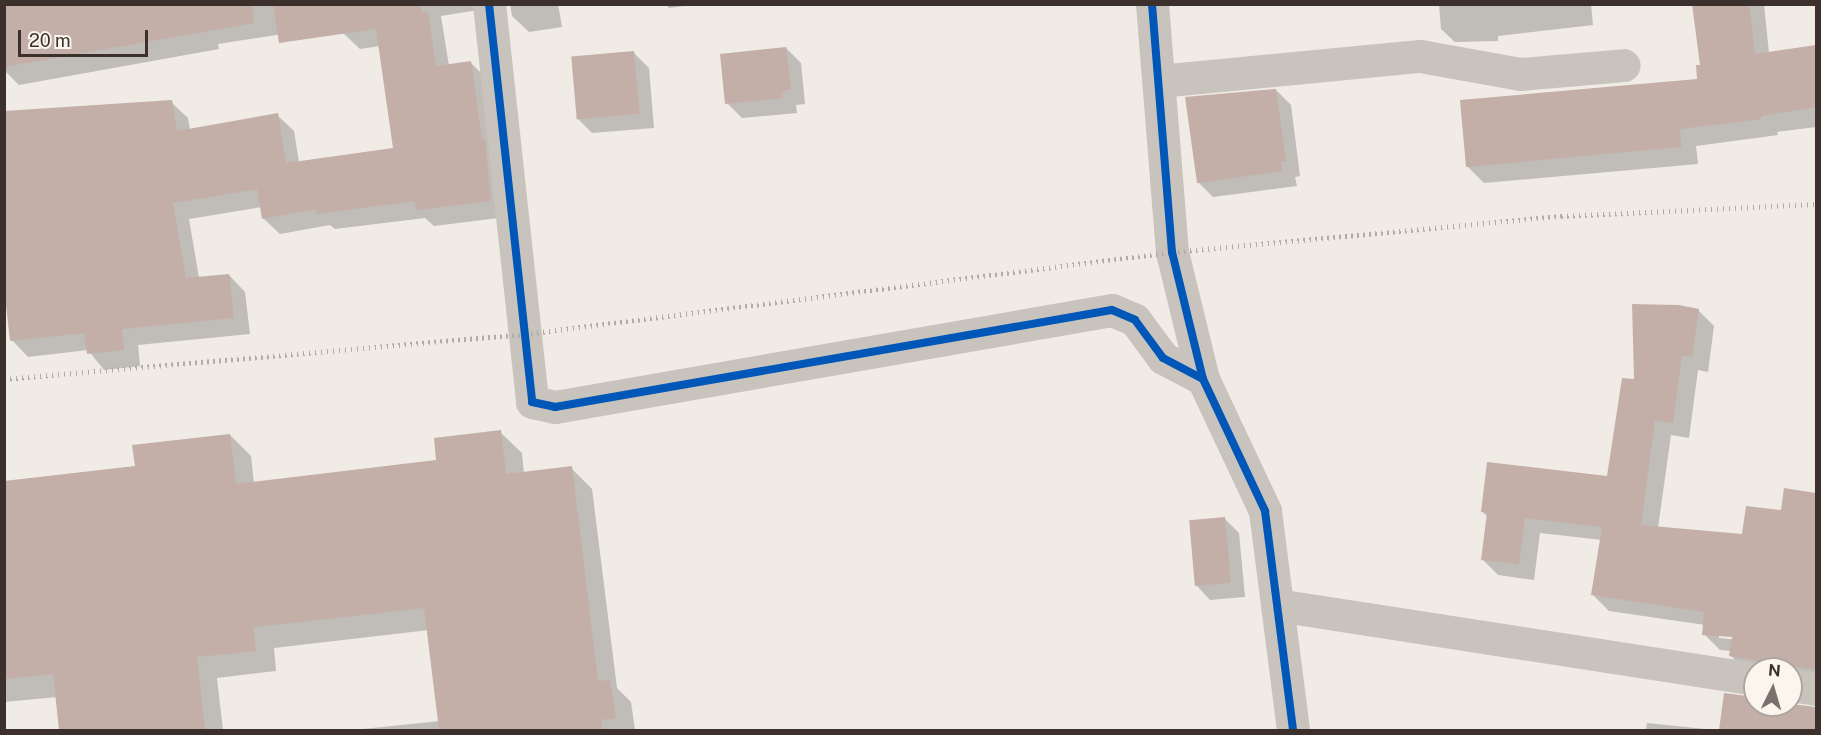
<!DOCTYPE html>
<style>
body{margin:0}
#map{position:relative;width:1821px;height:735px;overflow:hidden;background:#f0ebe5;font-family:"Public Sans",sans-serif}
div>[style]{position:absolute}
.shadow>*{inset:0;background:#0003}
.building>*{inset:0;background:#c3afa7;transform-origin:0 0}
.minor>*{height:33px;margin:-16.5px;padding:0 16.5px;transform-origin:16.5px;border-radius:16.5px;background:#c9c3be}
.rail>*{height:4.5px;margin-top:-2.25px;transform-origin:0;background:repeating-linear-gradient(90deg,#b1aca8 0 1.5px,transparent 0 6px)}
.cycleway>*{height:8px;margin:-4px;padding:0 4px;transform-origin:4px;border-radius:4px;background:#0057b8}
span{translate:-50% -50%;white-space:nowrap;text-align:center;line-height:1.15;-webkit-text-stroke:6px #fbf5ee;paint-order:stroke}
.frame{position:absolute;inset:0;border:6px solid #3b302b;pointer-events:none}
.north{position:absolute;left:1743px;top:657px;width:60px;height:60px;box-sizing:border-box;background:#fbf5ee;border:2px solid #aea6a0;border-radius:50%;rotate:5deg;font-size:16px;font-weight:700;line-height:24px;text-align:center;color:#3b302b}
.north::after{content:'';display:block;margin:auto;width:21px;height:27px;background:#7a716c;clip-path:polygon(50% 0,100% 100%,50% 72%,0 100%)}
.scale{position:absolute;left:18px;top:30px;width:130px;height:27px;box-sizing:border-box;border:3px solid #3b302b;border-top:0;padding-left:8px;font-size:18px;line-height:21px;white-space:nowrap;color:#3b302b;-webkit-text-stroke:4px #fbf5ee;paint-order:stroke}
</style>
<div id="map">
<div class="shadow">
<div style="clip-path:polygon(4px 4px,290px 4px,295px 32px,218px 44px,219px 49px,19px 85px,4px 70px)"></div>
<div style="clip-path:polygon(340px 4px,498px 4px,491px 8px,441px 16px,449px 66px,471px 63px,487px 79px,507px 217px,434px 226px,425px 218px,335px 229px,330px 225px,280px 234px,263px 218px,262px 207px,189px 219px,199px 278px,229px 275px,245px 292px,250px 334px,138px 345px,140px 366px,104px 370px,88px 350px,28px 357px,12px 340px,171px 102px,188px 118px,190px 130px,277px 115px,294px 131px,299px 162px,395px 150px,380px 46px,360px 49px,343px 33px)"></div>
<div style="clip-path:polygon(510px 4px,558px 4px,562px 27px,529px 32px,512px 16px)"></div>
<div style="clip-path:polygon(665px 4px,700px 4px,669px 8px)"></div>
<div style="clip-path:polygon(1439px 4px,1591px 4px,1593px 25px,1498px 36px,1498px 41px,1455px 42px,1441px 29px)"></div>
<div style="clip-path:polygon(1693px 4px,1764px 4px,1769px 53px,1816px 46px,1816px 127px,1777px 132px,1778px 135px,1696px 146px,1698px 164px,1484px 183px,1467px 166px,1699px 80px,1701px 66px)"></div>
<div style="clip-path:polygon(786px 48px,801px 63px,805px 104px,796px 105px,797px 113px,742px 118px,727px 103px)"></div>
<div style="clip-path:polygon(634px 53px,649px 68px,654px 128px,592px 133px,577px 118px)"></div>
<div style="clip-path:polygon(1276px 90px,1291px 105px,1300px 176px,1295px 177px,1297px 186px,1213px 197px,1198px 182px)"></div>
<div style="clip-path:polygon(evenodd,1698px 310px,1714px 326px,1708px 372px,1698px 370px,1689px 438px,1671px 435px,1658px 528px,1743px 535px,1782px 511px,1785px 490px,1816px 495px,1816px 683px,1791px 669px,1755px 669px,1747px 672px,1731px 656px,1731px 651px,1720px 650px,1704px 634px,1705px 625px,1609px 611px,1593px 595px,1602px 540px,1540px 533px,1534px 580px,1498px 575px,1482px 559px,1488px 517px,1483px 512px,1608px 478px,1635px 381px,1698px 310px,1719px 635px,1739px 637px,1739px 640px,1719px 638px,1719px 635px)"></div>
<div style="clip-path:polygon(500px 432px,522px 453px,524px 474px,571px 468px,592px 489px,617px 688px,631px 702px,635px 730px,353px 730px,440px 721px,429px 630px,274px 648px,276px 671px,217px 678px,223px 730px,61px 730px,57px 697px,4px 702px,4px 482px,136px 467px,230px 435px,251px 456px,254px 483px,438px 461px)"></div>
<div style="clip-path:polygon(1224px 518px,1239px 533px,1245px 597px,1210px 600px,1196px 585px)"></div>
<div style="clip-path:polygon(1726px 695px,1755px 698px,1755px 705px,1791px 704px,1816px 709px,1816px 730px,1721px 730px)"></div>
<div style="clip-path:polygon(1647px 723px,1715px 730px,1646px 730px)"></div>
</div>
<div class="building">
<div style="clip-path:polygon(4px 4px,252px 4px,254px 23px,4px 67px)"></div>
<div style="clip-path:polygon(273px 4px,420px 4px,422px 13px,428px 12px,436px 66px,471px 61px,482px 139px,485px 139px,491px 201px,416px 210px,415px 201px,317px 214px,316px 209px,262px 219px,257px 189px,173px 203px,186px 278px,229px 274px,234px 318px,122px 329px,124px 350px,87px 354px,84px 333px,10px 341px,4px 287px,4px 111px,172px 100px,177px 131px,278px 113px,286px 163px,393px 148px,376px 29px,279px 43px)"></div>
<div style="clip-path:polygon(1692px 4px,1749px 4px,1755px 54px,1816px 45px,1816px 107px,1761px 116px,1761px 119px,1680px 129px,1681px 147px,1466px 167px,1460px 100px,1697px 79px,1696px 65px,1700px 65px)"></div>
<div style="clip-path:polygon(786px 47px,791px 89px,782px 91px,783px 98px,725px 104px,720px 54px)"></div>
<div style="left:634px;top:51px;width:63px;height:63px;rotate:85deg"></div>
<div style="clip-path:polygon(1276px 89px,1286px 161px,1281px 162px,1283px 171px,1197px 183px,1185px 97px)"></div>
<div style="clip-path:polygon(1632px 304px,1679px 305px,1699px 309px,1692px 357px,1682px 355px,1673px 423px,1655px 420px,1641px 525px,1742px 534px,1746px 506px,1781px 510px,1784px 488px,1816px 493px,1816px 670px,1793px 666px,1770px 669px,1758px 661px,1729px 656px,1732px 637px,1702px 635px,1704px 612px,1591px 595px,1602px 527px,1525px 518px,1519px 564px,1481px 560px,1487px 513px,1481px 512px,1487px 462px,1607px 476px,1622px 378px,1634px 379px)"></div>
<div style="clip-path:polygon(501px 430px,506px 474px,572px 466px,598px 681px,610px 680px,616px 718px,601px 720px,603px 730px,439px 730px,424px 608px,253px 627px,256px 651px,197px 657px,205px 730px,59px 730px,53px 674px,4px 679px,4px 481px,135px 466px,132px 445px,230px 434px,236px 484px,436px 460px,434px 438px)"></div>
<div style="left:1225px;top:517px;width:66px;height:36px;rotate:85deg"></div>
<div style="clip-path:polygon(1724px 693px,1755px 697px,1755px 705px,1791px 704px,1816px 707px,1816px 730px,1719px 730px)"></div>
</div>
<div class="minor">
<div style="left:489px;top:4px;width:400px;rotate:83.8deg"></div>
<div style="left:532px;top:402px;width:24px;rotate:12deg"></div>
<div style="left:555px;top:407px;width:565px;rotate:-9.88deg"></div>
<div style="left:1112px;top:310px;width:25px;rotate:23deg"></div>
<div style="left:1135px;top:320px;width:47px;rotate:53.6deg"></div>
<div style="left:1163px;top:358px;width:45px;rotate:27.7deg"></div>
<div style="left:1152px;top:4px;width:249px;rotate:85.4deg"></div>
<div style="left:1172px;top:252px;width:131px;rotate:76.3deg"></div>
<div style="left:1203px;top:379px;width:146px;rotate:64.8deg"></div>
<div style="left:1265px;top:511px;width:221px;rotate:82.7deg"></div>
<div style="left:1159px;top:81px;width:262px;rotate:-5.5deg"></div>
<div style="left:1420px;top:56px;width:102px;rotate:10.2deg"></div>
<div style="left:1520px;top:74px;width:104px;rotate:-4.9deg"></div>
<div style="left:1277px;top:605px;width:484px;rotate:8.8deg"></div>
<div style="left:1791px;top:685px;width:25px;rotate:9deg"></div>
</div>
<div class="rail">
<div style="left:4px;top:379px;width:523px;rotate:-4.94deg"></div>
<div style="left:525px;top:334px;width:652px;rotate:-7.22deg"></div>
<div style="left:1172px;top:252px;width:391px;rotate:-5.3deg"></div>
<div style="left:1561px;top:216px;width:255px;rotate:-2.7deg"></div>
</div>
<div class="cycleway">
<div style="left:489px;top:4px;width:400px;rotate:83.8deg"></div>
<div style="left:532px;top:402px;width:24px;rotate:12deg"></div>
<div style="left:555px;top:407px;width:565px;rotate:-9.88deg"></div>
<div style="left:1112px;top:310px;width:25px;rotate:23deg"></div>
<div style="left:1135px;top:320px;width:47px;rotate:53.6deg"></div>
<div style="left:1163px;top:358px;width:45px;rotate:27.7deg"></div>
<div style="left:1152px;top:4px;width:249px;rotate:85.4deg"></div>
<div style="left:1172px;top:252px;width:131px;rotate:76.3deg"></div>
<div style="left:1203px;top:379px;width:146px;rotate:64.8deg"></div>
<div style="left:1265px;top:511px;width:221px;rotate:82.7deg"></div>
</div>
<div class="frame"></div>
<div class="north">N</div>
<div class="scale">20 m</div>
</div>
